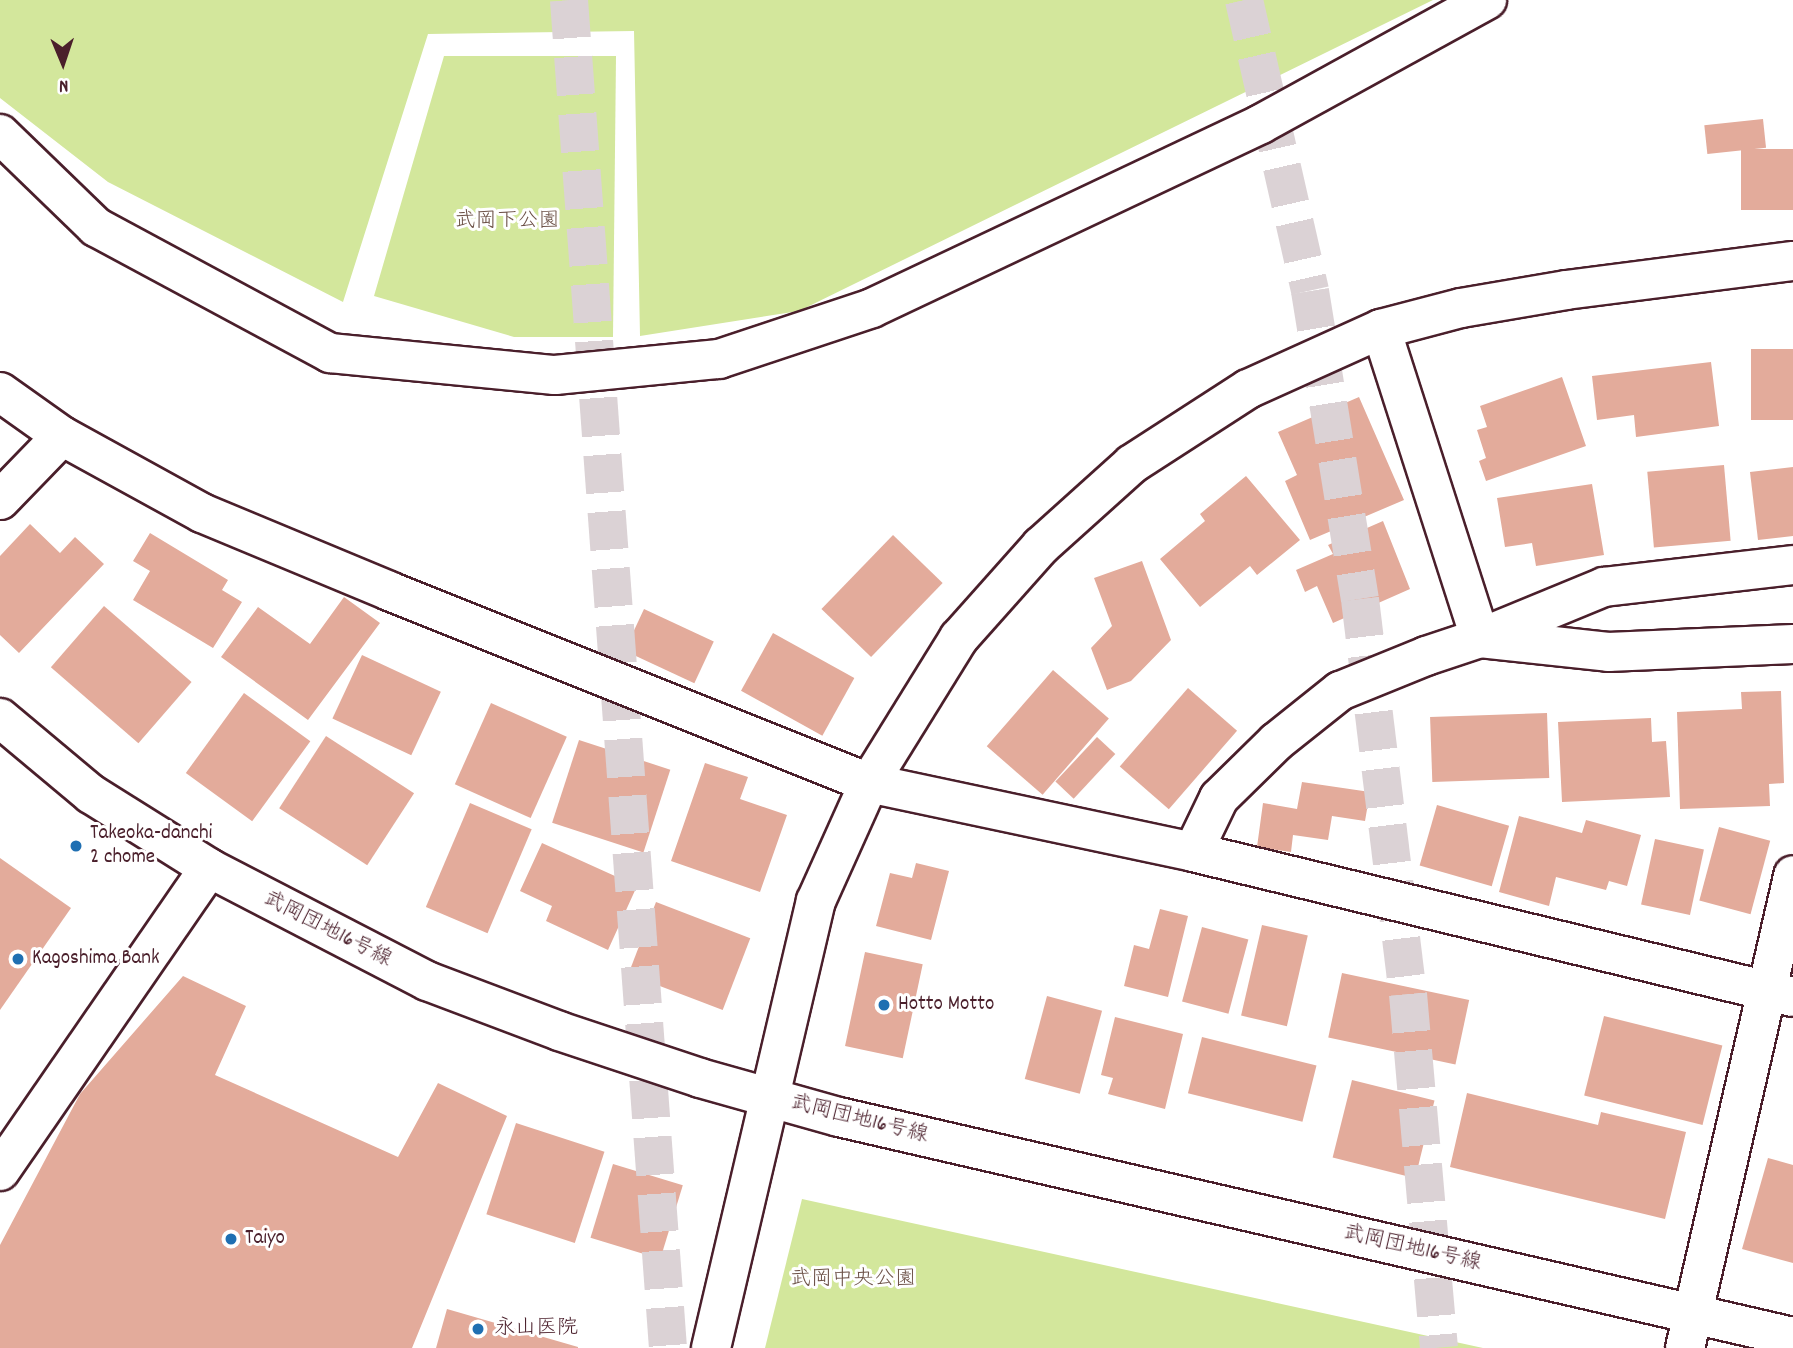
<!DOCTYPE html>
<meta charset="utf-8">
<style>
body{margin:0}
#map{position:relative;width:1793px;height:1348px;overflow:hidden;background:#fff;font-family:Dekko,"Klee One",sans-serif}
div>[style]{position:absolute}
.green>*{inset:0;background:#d3e79c}
.building>*{inset:0;background:#e3ab9b;transform-origin:0 0}
.motorway-tunnel>*{height:38px;margin-top:-19px;transform-origin:0;background:repeating-linear-gradient(90deg,#dbd2d5 0 38px,transparent 0 57px)}
.roads{filter:drop-shadow(2px 0 #4a1f2b) drop-shadow(-2px 0 #4a1f2b) drop-shadow(0 2px #4a1f2b) drop-shadow(0 -2px #4a1f2b)}
.minor>*{height:38px;margin:-19px;padding:0 19px;transform-origin:19px;border-radius:19px;background:#fff}
.tertiary>*{height:38px;margin:-19px;padding:0 19px;transform-origin:19px;border-radius:19px;background:#fff}
.dots>*{width:19px;height:19px;translate:-50% -50%;box-sizing:border-box;border:4px solid #fff;border-radius:50%}
span{translate:-50% -50%;white-space:nowrap;text-align:center;line-height:1.15;-webkit-text-stroke:6px #fff;paint-order:stroke}
.park-label{font-size:21px;color:#6c5147}
.poi-label{font-size:21px;color:#4a1f2b}
.left{translate:0 -50%;text-align:left}
.street-label{font-size:21px;color:#4a1f2b}
.north{position:absolute;left:28px;top:28px;width:70px;height:70px;-webkit-text-stroke:5px #fff;paint-order:stroke;rotate:178deg;font-size:19px;font-weight:700;line-height:28px;text-align:center;color:#4a1f2b}
.north::after{content:'';display:block;margin:auto;width:24px;height:32px;background:#4a1f2b;clip-path:polygon(50% 0,100% 100%,50% 72%,0 100%)}
</style>
<div id="map">
<div class="green">
<div style="clip-path:polygon(0 0,1433px 0,799px 311px,640px 336px,634px 31px,428px 34px,343px 302px,108px 182px,0 98px)"></div>
<div style="clip-path:polygon(444px 56px,616px 56px,613px 337px,514px 337px,374px 296px)"></div>
<div style="clip-path:polygon(802px 1199px,1483px 1348px,765px 1348px)"></div>
</div>
<div class="building">
<div style="left:1763px;top:119px;width:29px;height:59px;rotate:84deg"></div>
<div style="left:1793px;top:149px;width:61px;height:52px;rotate:90deg"></div>
<div style="left:1793px;top:349px;width:71px;height:42px;rotate:90deg"></div>
<div style="clip-path:polygon(1711px 362px,1719px 426px,1636px 437px,1634px 415px,1597px 420px,1592px 376px)"></div>
<div style="clip-path:polygon(1562px 377px,1586px 446px,1486px 481px,1479px 461px,1486px 458px,1477px 430px,1487px 427px,1480px 406px)"></div>
<div style="clip-path:polygon(1359px 397px,1404px 500px,1310px 540px,1285px 481px,1297px 475px,1278px 432px)"></div>
<div style="left:1724px;top:465px;width:76px;height:77px;rotate:85deg"></div>
<div style="clip-path:polygon(1793px 467px,1793px 536px,1758px 540px,1750px 472px)"></div>
<div style="clip-path:polygon(1246px 476px,1300px 540px,1257px 575px,1250px 566px,1200px 607px,1160px 559px,1205px 521px,1200px 514px)"></div>
<div style="clip-path:polygon(1592px 484px,1604px 555px,1536px 566px,1532px 543px,1505px 547px,1497px 498px)"></div>
<div style="clip-path:polygon(1383px 521px,1410px 589px,1333px 623px,1317px 586px,1305px 592px,1296px 570px,1333px 554px,1328px 545px)"></div>
<div style="clip-path:polygon(30px 524px,60px 553px,75px 537px,104px 564px,19px 653px,0 635px,0 556px)"></div>
<div style="clip-path:polygon(150px 533px,228px 580px,222px 590px,242px 602px,213px 648px,133px 600px,150px 571px,133px 561px)"></div>
<div style="left:893px;top:535px;width:69px;height:103px;rotate:44deg"></div>
<div style="clip-path:polygon(1142px 561px,1171px 640px,1131px 681px,1107px 690px,1091px 648px,1112px 626px,1094px 578px)"></div>
<div style="clip-path:polygon(344px 597px,380px 623px,308px 720px,221px 657px,258px 607px,310px 644px)"></div>
<div style="left:104px;top:606px;width:116px;height:81px;rotate:41deg"></div>
<div style="left:644px;top:609px;width:77px;height:46px;rotate:25deg"></div>
<div style="left:773px;top:633px;width:93px;height:66px;rotate:29deg"></div>
<div style="left:362px;top:655px;width:87px;height:70px;rotate:25deg"></div>
<div style="left:1053px;top:670px;width:74px;height:101px;rotate:41deg"></div>
<div style="left:1188px;top:688px;width:65px;height:104px;rotate:41deg"></div>
<div style="clip-path:polygon(1781px 691px,1784px 783px,1769px 784px,1770px 806px,1680px 809px,1677px 712px,1742px 709px,1741px 692px)"></div>
<div style="left:244px;top:693px;width:82px;height:99px;rotate:36deg"></div>
<div style="left:491px;top:703px;width:83px;height:89px;rotate:24deg"></div>
<div style="left:1547px;top:713px;width:65px;height:117px;rotate:88deg"></div>
<div style="clip-path:polygon(1651px 718px,1652px 742px,1666px 741px,1670px 797px,1562px 802px,1558px 722px)"></div>
<div style="left:326px;top:736px;width:105px;height:86px;rotate:33deg"></div>
<div style="left:1097px;top:737px;width:25px;height:61px;rotate:43deg"></div>
<div style="left:579px;top:740px;width:96px;height:87px;rotate:18deg"></div>
<div style="clip-path:polygon(705px 763px,748px 777px,740px 799px,787px 815px,760px 892px,671px 861px)"></div>
<div style="clip-path:polygon(1302px 782px,1370px 792px,1365px 821px,1332px 816px,1328px 840px,1293px 835px,1291px 852px,1257px 847px,1263px 803px,1297px 809px)"></div>
<div style="left:470px;top:803px;width:67px;height:113px;rotate:23deg"></div>
<div style="left:1437px;top:805px;width:75px;height:63px;rotate:16deg"></div>
<div style="clip-path:polygon(1519px 816px,1582px 833px,1586px 820px,1641px 835px,1627px 886px,1609px 881px,1606px 890px,1556px 877px,1549px 906px,1499px 892px)"></div>
<div style="left:1719px;top:827px;width:53px;height:76px;rotate:15deg"></div>
<div style="left:1655px;top:839px;width:50px;height:67px;rotate:12deg"></div>
<div style="clip-path:polygon(542px 843px,637px 886px,608px 950px,546px 921px,552px 906px,520px 891px)"></div>
<div style="clip-path:polygon(0 858px,71px 908px,0 1010px)"></div>
<div style="clip-path:polygon(916px 863px,949px 871px,931px 940px,876px 926px,890px 873px,912px 878px)"></div>
<div style="left:656px;top:902px;width:101px;height:77px;rotate:21deg"></div>
<div style="clip-path:polygon(1160px 909px,1188px 916px,1168px 997px,1124px 986px,1134px 945px,1149px 949px)"></div>
<div style="left:1262px;top:925px;width:47px;height:93px;rotate:13deg"></div>
<div style="left:1202px;top:927px;width:48px;height:77px;rotate:15deg"></div>
<div style="left:865px;top:952px;width:59px;height:96px;rotate:12deg"></div>
<div style="left:1342px;top:973px;width:130px;height:66px;rotate:12deg"></div>
<div style="clip-path:polygon(183px 976px,246px 1006px,215px 1075px,398px 1157px,438px 1083px,507px 1116px,412px 1348px,0 1348px,0 1245px,80px 1094px)"></div>
<div style="left:1047px;top:996px;width:57px;height:86px;rotate:15deg"></div>
<div style="left:1604px;top:1016px;width:122px;height:82px;rotate:14deg"></div>
<div style="clip-path:polygon(1115px 1017px,1183px 1034px,1165px 1109px,1108px 1094px,1113px 1078px,1101px 1075px)"></div>
<div style="left:1202px;top:1037px;width:118px;height:58px;rotate:14deg"></div>
<div style="left:1352px;top:1080px;width:85px;height:80px;rotate:14deg"></div>
<div style="clip-path:polygon(1467px 1093px,1598px 1125px,1601px 1112px,1686px 1132px,1665px 1219px,1450px 1167px)"></div>
<div style="left:516px;top:1123px;width:93px;height:96px;rotate:18deg"></div>
<div style="clip-path:polygon(1768px 1158px,1793px 1165px,1793px 1263px,1742px 1249px)"></div>
<div style="left:613px;top:1164px;width:73px;height:77px;rotate:17deg"></div>
<div style="clip-path:polygon(447px 1309px,578px 1347px,578px 1348px,436px 1348px)"></div>
</div>
<div class="motorway-tunnel">
<div style="left:569px;top:0;width:1352px;rotate:85.8deg"></div>
<div style="left:1244px;top:0;width:298px;rotate:77.2deg"></div>
<div style="left:1310px;top:291px;width:312px;rotate:80.8deg"></div>
<div style="left:1360px;top:599px;width:398px;rotate:83.1deg"></div>
<div style="left:1408px;top:994px;width:355px;rotate:85deg"></div>
</div>
<div class="roads">
<div class="minor">
<div style="left:0;top:134px;width:134px;rotate:44.1deg"></div>
<div style="left:96px;top:227px;width:266px;rotate:28.3deg"></div>
<div style="left:330px;top:353px;width:226px;rotate:5.6deg"></div>
<div style="left:555px;top:375px;width:165px;rotate:-5.6deg"></div>
<div style="left:719px;top:359px;width:161px;rotate:-18.4deg"></div>
<div style="left:872px;top:308px;width:430px;rotate:-25.3deg"></div>
<div style="left:1261px;top:124px;width:258px;rotate:-28.8deg"></div>
<div style="left:1381px;top:329px;width:324px;rotate:72.2deg"></div>
<div style="left:1480px;top:638px;width:134px;rotate:-22.4deg"></div>
<div style="left:1604px;top:587px;width:190px;rotate:-6.6deg"></div>
<div style="left:0;top:392px;width:76px;rotate:35.4deg"></div>
<div style="left:62px;top:436px;width:160px;rotate:28.8deg"></div>
<div style="left:202px;top:513px;width:203px;rotate:22.6deg"></div>
<div style="left:389px;top:591px;width:517px;rotate:21.8deg"></div>
<div style="left:869px;top:783px;width:331px;rotate:12deg"></div>
<div style="left:1193px;top:852px;width:617px;rotate:13.59deg"></div>
<div style="left:0;top:500px;width:89px;rotate:-45.9deg"></div>
<div style="left:1193px;top:852px;width:60px;rotate:-64.3deg"></div>
<div style="left:1219px;top:798px;width:80px;rotate:-44.5deg"></div>
<div style="left:1276px;top:742px;width:82px;rotate:-38.6deg"></div>
<div style="left:1340px;top:691px;width:93px;rotate:-22.1deg"></div>
<div style="left:1426px;top:656px;width:57px;rotate:-18.4deg"></div>
<div style="left:1480px;top:638px;width:129px;rotate:6.2deg"></div>
<div style="left:1608px;top:652px;width:185px;rotate:-2.5deg"></div>
<div style="left:0;top:1171px;width:368px;rotate:-55.4deg"></div>
<div style="left:1685px;top:1348px;width:485px;rotate:-77.1deg"></div>
</div>
<div class="tertiary">
<div style="left:0;top:718px;width:119px;rotate:39.9deg"></div>
<div style="left:91px;top:794px;width:139px;rotate:32.1deg"></div>
<div style="left:209px;top:868px;width:246px;rotate:27.4deg"></div>
<div style="left:427px;top:981px;width:141px;rotate:20.7deg"></div>
<div style="left:559px;top:1031px;width:149px;rotate:18.4deg"></div>
<div style="left:700px;top:1078px;width:144px;rotate:15.7deg"></div>
<div style="left:839px;top:1117px;width:979px;rotate:12.99deg"></div>
<div style="left:711px;top:1348px;width:459px;rotate:-76.8deg"></div>
<div style="left:816px;top:901px;width:129px;rotate:-65.8deg"></div>
<div style="left:869px;top:783px;width:171px;rotate:-58.2deg"></div>
<div style="left:959px;top:638px;width:123px;rotate:-48.3deg"></div>
<div style="left:1041px;top:546px;width:122px;rotate:-42deg"></div>
<div style="left:1132px;top:464px;width:138px;rotate:-32.9deg"></div>
<div style="left:1248px;top:389px;width:146px;rotate:-24.3deg"></div>
<div style="left:1381px;top:329px;width:83px;rotate:-14.7deg"></div>
<div style="left:1461px;top:308px;width:107px;rotate:-9.7deg"></div>
<div style="left:1566px;top:290px;width:229px;rotate:-7.3deg"></div>
</div>
</div>
<div class="dots">
<div style="left:76px;top:846px;background:#1f6fb2"></div>
<div style="left:18px;top:959px;background:#1f6fb2"></div>
<div style="left:884px;top:1005px;background:#1f6fb2"></div>
<div style="left:231px;top:1239px;background:#1f6fb2"></div>
<div style="left:478px;top:1329px;background:#1f6fb2"></div>
</div>
<div class="park-label">
<span style="left:507px;top:222px">武岡下公園</span>
<span style="left:853px;top:1280px">武岡中央公園</span>
</div>
<div class="poi-label">
<span class="left" style="left:90px;top:846px">Takeoka-danchi<br>2 chome</span>
<span class="left" style="left:32px;top:959px">Kagoshima Bank</span>
<span class="left" style="left:898px;top:1005px">Hotto Motto</span>
<span class="left" style="left:245px;top:1239px">Taiyo</span>
<span class="left" style="left:494px;top:1329px">永山医院</span>
</div>
<div class="street-label">
<span style="left:327px;top:930px;rotate:27deg">武岡団地16号線</span>
<span style="left:859px;top:1120px;rotate:14deg">武岡団地16号線</span>
<span style="left:1412px;top:1249px;rotate:13deg">武岡団地16号線</span>
</div>
<div class="north">N</div>
</div>
